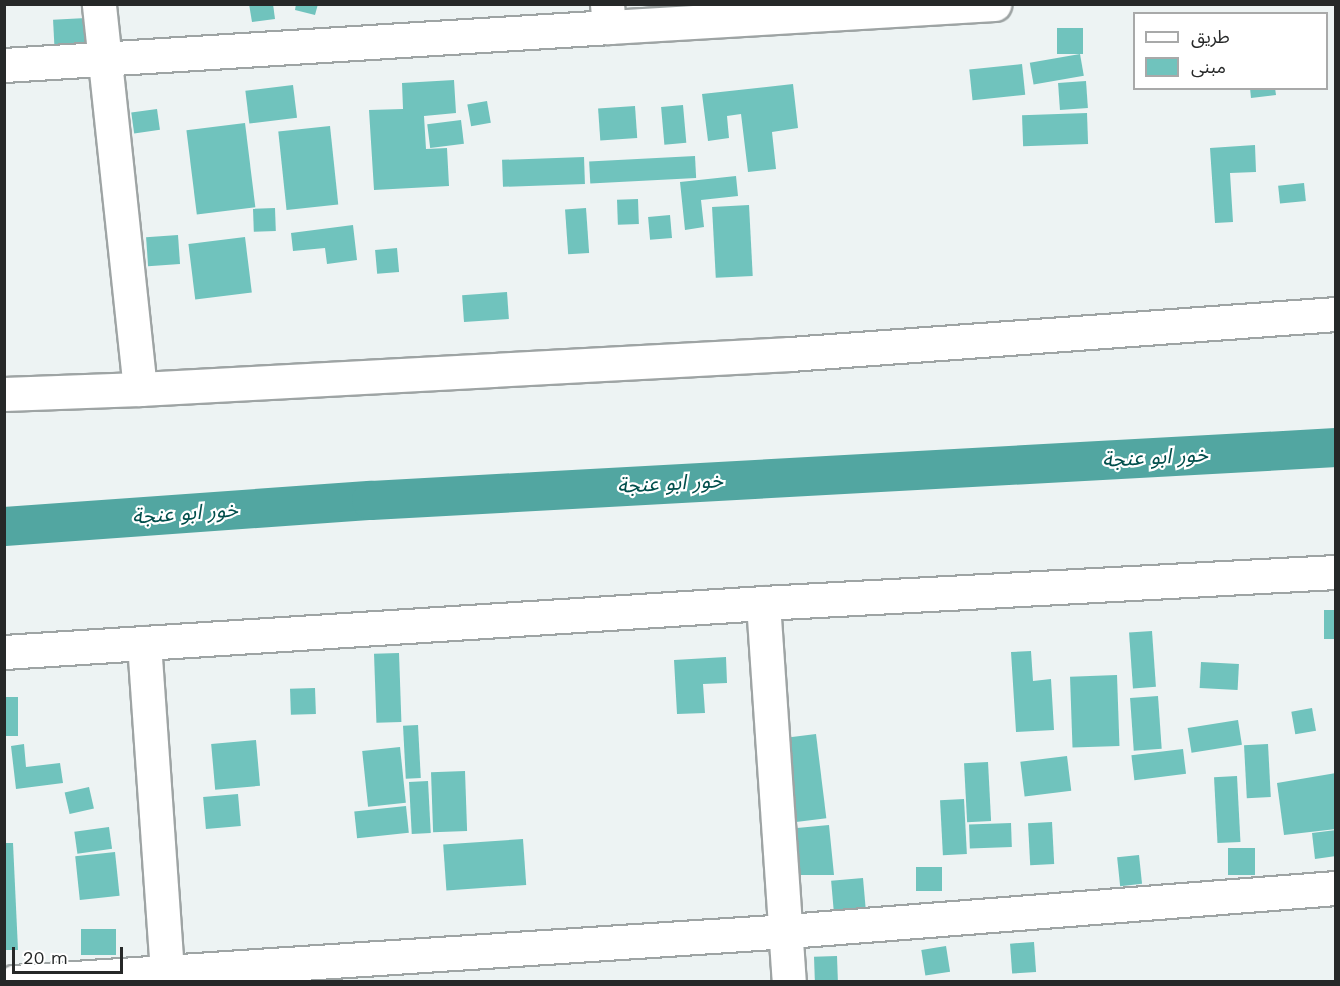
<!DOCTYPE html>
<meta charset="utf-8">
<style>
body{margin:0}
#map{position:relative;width:1340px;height:986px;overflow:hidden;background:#edf3f3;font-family:"Work Sans","Noto Sans Arabic",sans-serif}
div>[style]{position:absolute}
.canal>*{height:39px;margin:-19.5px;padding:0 19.5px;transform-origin:19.5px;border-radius:19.5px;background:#52a6a1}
.building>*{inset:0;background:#70c3bd;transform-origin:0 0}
.roads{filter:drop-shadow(2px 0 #9ea4a4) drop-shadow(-2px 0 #9ea4a4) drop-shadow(0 2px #9ea4a4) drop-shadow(0 -2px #9ea4a4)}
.minor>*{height:33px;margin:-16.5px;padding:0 16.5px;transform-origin:16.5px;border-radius:16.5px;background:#fff}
span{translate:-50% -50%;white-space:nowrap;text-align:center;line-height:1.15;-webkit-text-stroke:4.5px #fff;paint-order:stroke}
.water-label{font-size:21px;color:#004e4b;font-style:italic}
.frame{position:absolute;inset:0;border:6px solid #262828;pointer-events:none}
.legend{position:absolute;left:1133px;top:12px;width:195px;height:78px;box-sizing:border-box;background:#fff;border:2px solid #a8a9a9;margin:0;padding:8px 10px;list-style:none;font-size:18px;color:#262828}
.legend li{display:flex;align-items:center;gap:12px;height:30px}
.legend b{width:30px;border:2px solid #a8a9a9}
.scale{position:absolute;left:12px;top:947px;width:111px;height:27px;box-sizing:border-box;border:3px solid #262828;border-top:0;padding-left:8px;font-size:18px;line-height:21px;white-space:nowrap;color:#262828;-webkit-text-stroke:4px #fff;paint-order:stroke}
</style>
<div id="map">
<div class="canal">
<div style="left:4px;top:526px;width:368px;rotate:-4.1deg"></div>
<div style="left:371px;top:500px;width:966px;rotate:-3.14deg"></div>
</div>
<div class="building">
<div style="clip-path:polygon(249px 4px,273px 4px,275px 19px,252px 22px)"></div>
<div style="clip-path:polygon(296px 4px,318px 4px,315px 15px,295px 10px)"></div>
<div style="left:86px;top:18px;width:34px;height:33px;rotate:87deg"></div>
<div style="left:1083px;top:28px;width:26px;height:26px;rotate:90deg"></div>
<div style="left:1080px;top:54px;width:22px;height:51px;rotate:80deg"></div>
<div style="left:1022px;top:64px;width:31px;height:53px;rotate:84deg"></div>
<div style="clip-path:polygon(454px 80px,456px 113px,424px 116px,426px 149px,447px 148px,449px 186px,374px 190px,369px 110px,403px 109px,402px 83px)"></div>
<div style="left:1086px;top:81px;width:27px;height:28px;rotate:86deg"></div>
<div style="clip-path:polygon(793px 84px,798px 128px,772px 132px,776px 169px,748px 172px,741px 114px,727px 116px,729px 138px,708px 141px,702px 94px)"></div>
<div style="left:293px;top:85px;width:33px;height:48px;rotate:83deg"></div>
<div style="clip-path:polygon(1250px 88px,1275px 88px,1276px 95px,1251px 98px)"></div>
<div style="left:487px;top:101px;width:22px;height:20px;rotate:80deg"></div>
<div style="left:683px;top:105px;width:38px;height:22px;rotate:85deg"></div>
<div style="left:635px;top:106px;width:32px;height:37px;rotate:86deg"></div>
<div style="left:157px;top:109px;width:21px;height:26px;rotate:82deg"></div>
<div style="left:1087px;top:113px;width:31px;height:65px;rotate:88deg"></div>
<div style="left:461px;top:120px;width:24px;height:34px;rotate:83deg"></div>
<div style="left:245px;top:123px;width:85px;height:59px;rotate:83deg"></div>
<div style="left:330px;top:126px;width:79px;height:52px;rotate:84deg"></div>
<div style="clip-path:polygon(1255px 145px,1256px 172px,1230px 173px,1233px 222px,1215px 223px,1210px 148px)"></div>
<div style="left:695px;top:156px;width:22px;height:106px;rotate:87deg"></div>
<div style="left:584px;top:157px;width:27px;height:82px;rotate:88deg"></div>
<div style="clip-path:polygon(736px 176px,738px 196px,701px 200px,704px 227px,685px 230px,680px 182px)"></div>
<div style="left:1304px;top:183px;width:18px;height:26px;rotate:84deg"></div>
<div style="left:638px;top:199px;width:25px;height:21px;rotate:88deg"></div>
<div style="left:749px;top:205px;width:71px;height:37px;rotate:87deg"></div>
<div style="left:275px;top:208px;width:23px;height:22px;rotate:88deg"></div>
<div style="left:586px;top:208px;width:45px;height:21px;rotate:86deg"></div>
<div style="left:670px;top:215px;width:23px;height:22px;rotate:85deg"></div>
<div style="clip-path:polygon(353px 225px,357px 260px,327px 264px,325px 248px,293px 251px,291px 233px)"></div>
<div style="left:178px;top:235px;width:29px;height:32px;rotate:86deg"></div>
<div style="left:245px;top:237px;width:56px;height:57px;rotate:83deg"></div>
<div style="left:397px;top:248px;width:24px;height:22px;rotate:85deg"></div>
<div style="left:507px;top:292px;width:27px;height:45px;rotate:86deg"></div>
<div style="left:1336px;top:610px;width:29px;height:12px;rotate:90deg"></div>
<div style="left:1152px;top:631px;width:56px;height:23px;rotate:86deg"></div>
<div style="clip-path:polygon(1031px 651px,1033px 681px,1051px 679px,1054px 730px,1016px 732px,1011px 652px)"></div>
<div style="left:399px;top:653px;width:69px;height:25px;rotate:88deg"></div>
<div style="clip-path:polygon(726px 657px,727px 683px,703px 684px,705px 713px,677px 714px,674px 660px)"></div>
<div style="left:1201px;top:662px;width:38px;height:26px;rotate:3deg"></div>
<div style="left:1117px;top:675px;width:71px;height:47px;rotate:88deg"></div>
<div style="left:315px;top:688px;width:26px;height:25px;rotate:88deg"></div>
<div style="left:1158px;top:696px;width:53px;height:28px;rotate:86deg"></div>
<div style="left:4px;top:697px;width:14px;height:39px"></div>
<div style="left:1312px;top:708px;width:23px;height:21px;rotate:80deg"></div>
<div style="left:1238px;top:720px;width:25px;height:51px;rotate:81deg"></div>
<div style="left:418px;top:725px;width:53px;height:15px;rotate:87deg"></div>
<div style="left:816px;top:734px;width:85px;height:61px;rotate:83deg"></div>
<div style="left:256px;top:740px;width:46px;height:45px;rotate:85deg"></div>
<div style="clip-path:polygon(24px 744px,26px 767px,60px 763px,63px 783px,16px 789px,11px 746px)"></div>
<div style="left:1268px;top:744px;width:53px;height:24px;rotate:87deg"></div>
<div style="left:400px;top:747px;width:56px;height:38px;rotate:84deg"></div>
<div style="left:1183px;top:749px;width:25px;height:52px;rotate:83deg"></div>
<div style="left:1067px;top:756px;width:35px;height:47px;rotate:83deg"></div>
<div style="left:988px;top:762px;width:59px;height:24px;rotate:87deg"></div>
<div style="left:465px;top:771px;width:60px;height:34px;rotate:88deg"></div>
<div style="clip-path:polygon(1336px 773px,1336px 829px,1284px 835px,1277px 783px)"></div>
<div style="left:1237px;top:776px;width:66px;height:23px;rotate:87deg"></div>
<div style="left:428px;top:781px;width:52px;height:19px;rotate:87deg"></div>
<div style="left:89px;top:787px;width:22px;height:25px;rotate:77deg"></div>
<div style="left:238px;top:794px;width:32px;height:35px;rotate:85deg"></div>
<div style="left:964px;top:799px;width:55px;height:24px;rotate:87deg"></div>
<div style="left:406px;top:806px;width:27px;height:52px;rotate:84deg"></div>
<div style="left:1052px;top:822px;width:42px;height:24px;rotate:87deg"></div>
<div style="left:1011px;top:823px;width:24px;height:42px;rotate:88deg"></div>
<div style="clip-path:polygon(829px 825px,834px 875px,782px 875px,779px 845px,798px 842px,797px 828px)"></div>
<div style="left:109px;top:827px;width:22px;height:35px;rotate:82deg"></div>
<div style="clip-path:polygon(1336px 830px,1336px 856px,1315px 859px,1312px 833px)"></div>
<div style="left:523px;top:839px;width:46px;height:80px;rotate:86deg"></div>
<div style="clip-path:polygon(4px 843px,13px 843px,18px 950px,4px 950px)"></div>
<div style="left:1228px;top:848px;width:27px;height:27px"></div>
<div style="left:115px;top:852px;width:44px;height:40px;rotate:84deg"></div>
<div style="left:1139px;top:855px;width:29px;height:22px;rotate:84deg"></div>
<div style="left:942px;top:867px;width:24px;height:26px;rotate:90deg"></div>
<div style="left:863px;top:878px;width:35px;height:32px;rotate:85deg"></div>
<div style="left:81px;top:929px;width:35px;height:26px"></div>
<div style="left:1034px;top:942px;width:30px;height:24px;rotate:86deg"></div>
<div style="left:946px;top:946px;width:26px;height:25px;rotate:81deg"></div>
<div style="left:837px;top:956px;width:26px;height:23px;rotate:88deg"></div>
</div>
<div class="roads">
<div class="minor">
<div style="left:609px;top:27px;width:386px;rotate:-3.4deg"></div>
<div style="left:4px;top:65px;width:606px;rotate:-3.59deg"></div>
<div style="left:609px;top:27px;width:23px;rotate:-95deg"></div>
<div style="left:140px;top:389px;width:651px;rotate:-3.08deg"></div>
<div style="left:790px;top:354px;width:547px;rotate:-4.19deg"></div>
<div style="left:4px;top:394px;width:136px;rotate:-2.1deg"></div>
<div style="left:140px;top:389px;width:387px;rotate:-96.1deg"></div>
<div style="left:763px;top:603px;width:380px;rotate:86.1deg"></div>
<div style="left:144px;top:643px;width:340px;rotate:86deg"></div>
<div style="left:4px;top:652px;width:761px;rotate:-3.69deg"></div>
<div style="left:763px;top:603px;width:574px;rotate:-3.1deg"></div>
<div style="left:14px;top:982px;width:776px;rotate:-3.77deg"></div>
<div style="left:788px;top:931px;width:550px;rotate:-4.49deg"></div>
</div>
</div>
<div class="water-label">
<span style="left:1155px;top:457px;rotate:-3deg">خور ابو عنجة</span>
<span style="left:670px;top:483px;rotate:-3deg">خور ابو عنجة</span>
<span style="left:185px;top:513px;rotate:-4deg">خور ابو عنجة</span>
</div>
<div class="frame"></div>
<ul class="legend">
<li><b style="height:8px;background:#fff"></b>طريق</li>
<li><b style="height:16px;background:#70c3bd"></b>مبنى</li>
</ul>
<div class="scale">20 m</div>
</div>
